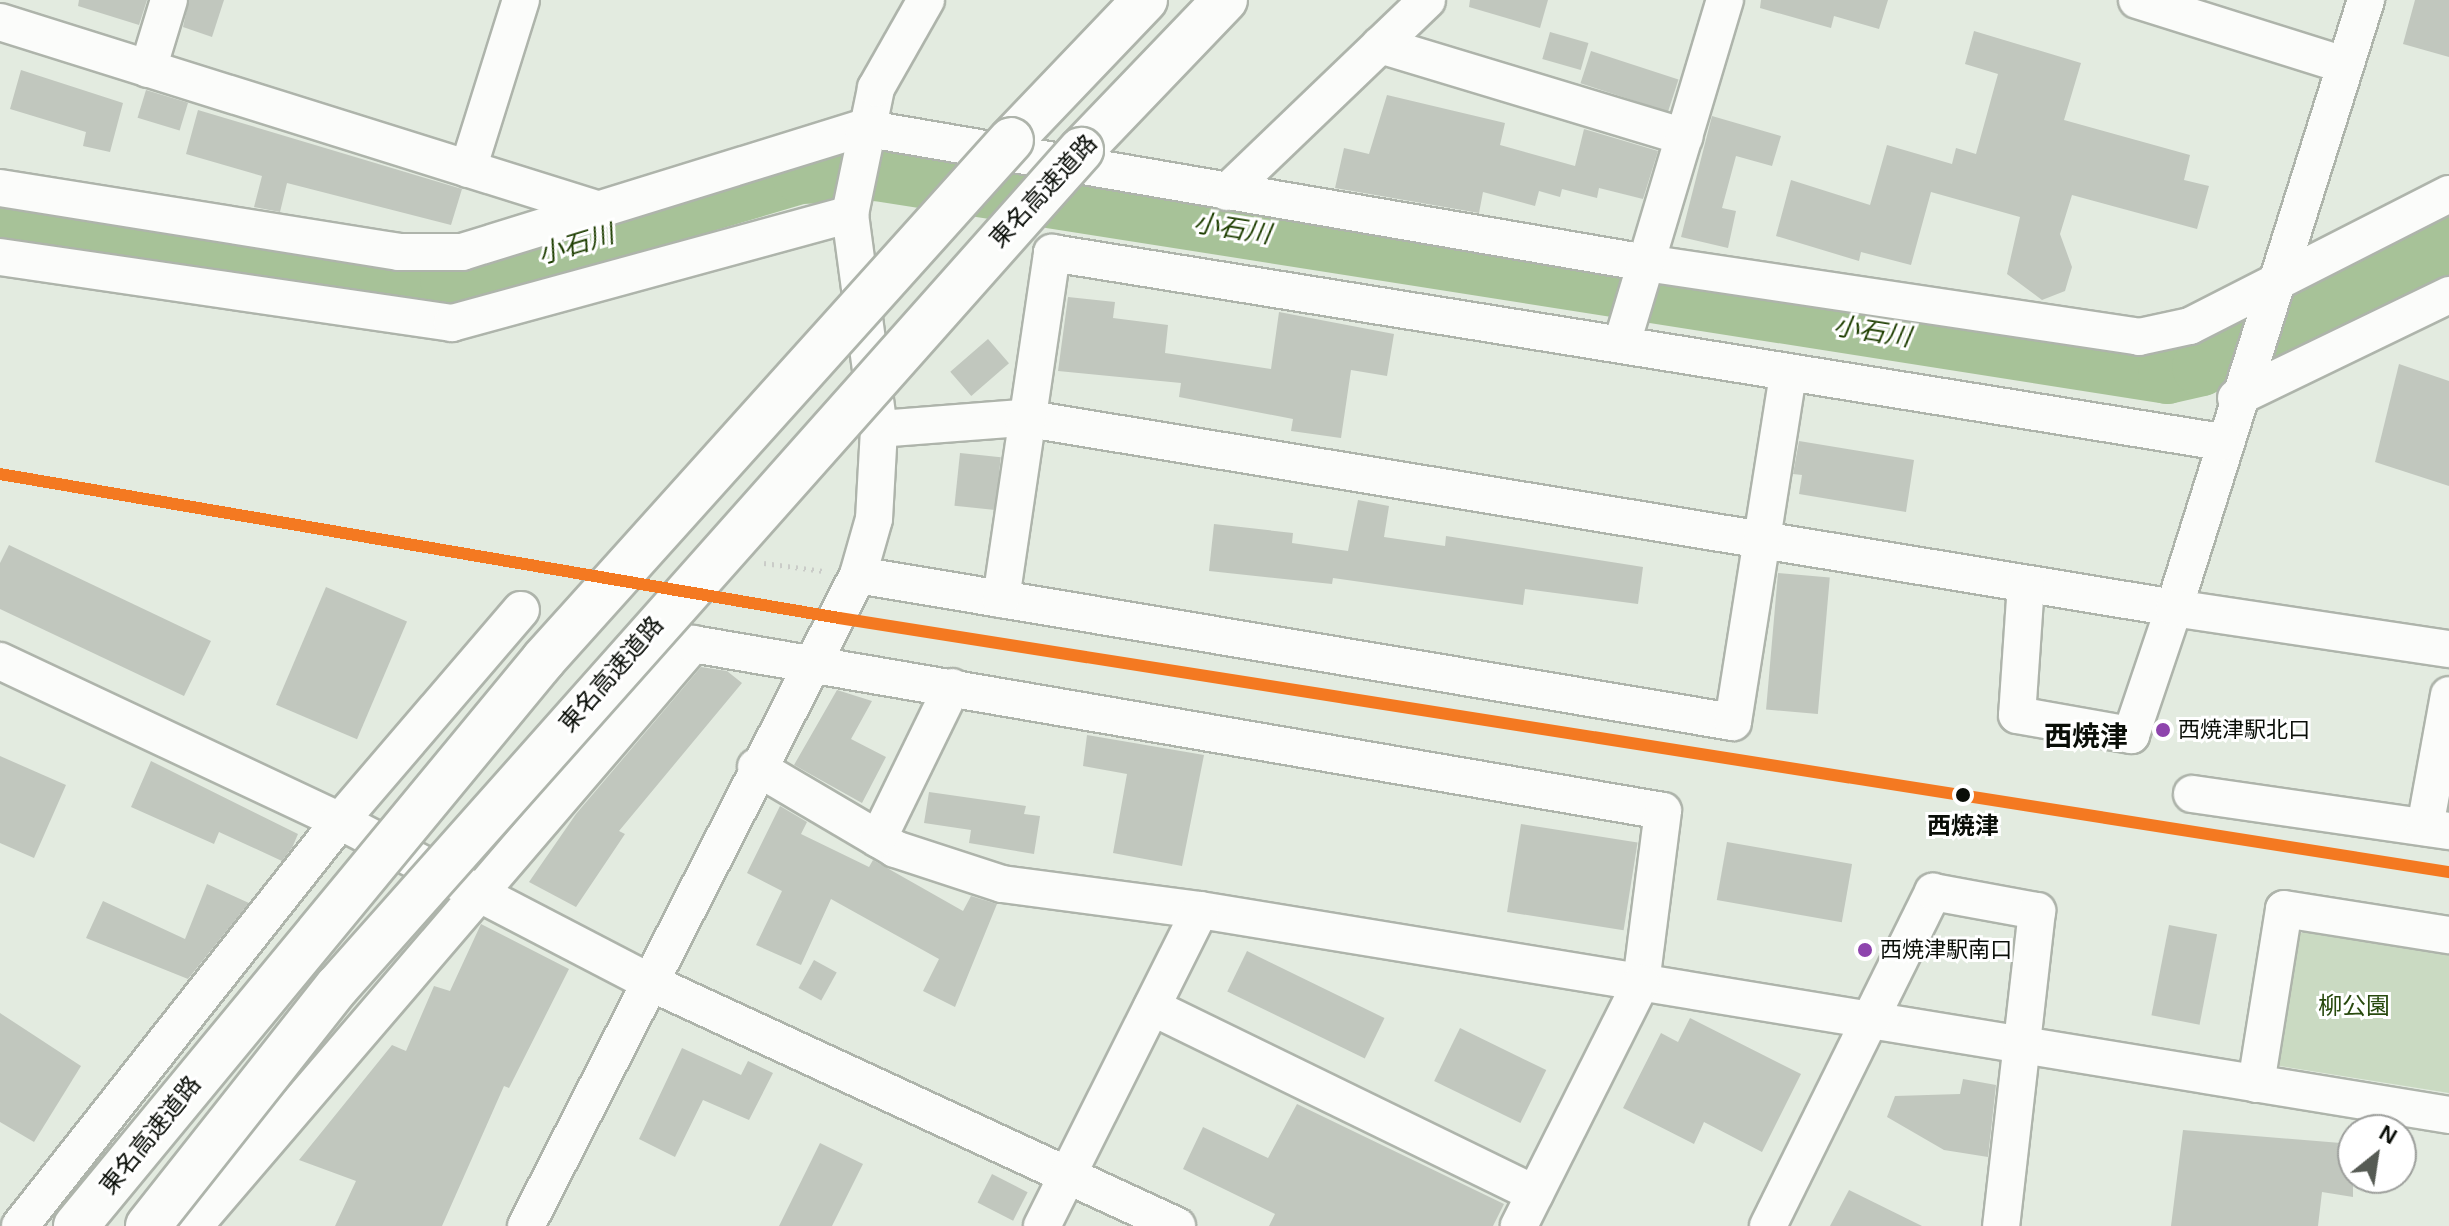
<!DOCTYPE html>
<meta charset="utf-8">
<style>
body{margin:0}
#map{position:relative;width:2449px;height:1226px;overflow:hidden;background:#e3ebe0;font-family:Helvetica,"Noto Sans JP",sans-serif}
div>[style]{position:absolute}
.green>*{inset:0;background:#cadac2}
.river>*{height:58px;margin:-29px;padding:0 29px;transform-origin:29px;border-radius:29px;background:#a7c298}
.building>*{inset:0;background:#c1c7be;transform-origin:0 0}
.path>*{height:5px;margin-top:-2.5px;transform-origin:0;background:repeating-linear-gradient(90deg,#caccc8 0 2px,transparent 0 8px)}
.roads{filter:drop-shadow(2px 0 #aeb4ab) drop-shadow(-2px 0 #aeb4ab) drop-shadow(0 2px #aeb4ab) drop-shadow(0 -2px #aeb4ab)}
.minor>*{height:36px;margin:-18px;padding:0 18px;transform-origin:18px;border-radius:18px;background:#fbfcfa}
.highway>*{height:44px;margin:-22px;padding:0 22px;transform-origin:22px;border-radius:22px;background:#fbfcfa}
.bridges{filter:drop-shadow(2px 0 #aeb4ab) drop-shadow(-2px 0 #aeb4ab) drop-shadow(0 2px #aeb4ab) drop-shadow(0 -2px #aeb4ab)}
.highway-bridge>*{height:44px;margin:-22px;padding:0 22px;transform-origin:22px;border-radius:22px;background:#fbfcfa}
.rail-1>*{height:12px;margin:-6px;padding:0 6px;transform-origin:6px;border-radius:6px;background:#f47921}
.dots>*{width:22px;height:22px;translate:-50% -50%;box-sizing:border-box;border:4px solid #fff;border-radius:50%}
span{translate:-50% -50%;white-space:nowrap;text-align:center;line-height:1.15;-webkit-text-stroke:6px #fff;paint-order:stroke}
.bus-label{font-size:22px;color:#0a0e08}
.left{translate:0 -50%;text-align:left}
.street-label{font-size:24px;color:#0a0e08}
.stop-label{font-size:24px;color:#0a0e08;font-weight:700}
.park-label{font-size:24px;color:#28490e}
.water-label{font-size:26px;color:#1e3e01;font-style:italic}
.quarter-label{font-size:28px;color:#0a0e08;font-weight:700}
.north{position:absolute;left:2337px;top:1114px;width:80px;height:80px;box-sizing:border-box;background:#fff;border:2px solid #9d9f9c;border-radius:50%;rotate:30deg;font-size:22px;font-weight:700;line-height:32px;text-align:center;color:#0a0e08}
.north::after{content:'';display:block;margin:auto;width:28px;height:36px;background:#565b54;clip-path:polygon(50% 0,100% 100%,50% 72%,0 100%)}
</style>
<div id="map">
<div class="green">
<div style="clip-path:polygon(2310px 928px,2449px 949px,2449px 1093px,2280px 1066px,2273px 1048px,2293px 938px)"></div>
</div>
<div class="river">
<div style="left:0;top:210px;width:454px;rotate:8.7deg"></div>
<div style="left:449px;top:279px;width:367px;rotate:-16.5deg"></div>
<div style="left:801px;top:175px;width:76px;rotate:-2.3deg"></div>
<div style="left:877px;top:172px;width:1306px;rotate:8.94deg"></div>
<div style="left:2167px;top:375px;width:35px;rotate:-13deg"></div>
<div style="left:2201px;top:367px;width:277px;rotate:-26.6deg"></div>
</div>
<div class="building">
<div style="clip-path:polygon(79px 0,147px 0,139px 25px,78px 6px)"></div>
<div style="clip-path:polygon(189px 0,224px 0,212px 37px,183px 27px)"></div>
<div style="clip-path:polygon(1470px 0,1548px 0,1540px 28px,1469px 7px)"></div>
<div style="clip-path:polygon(1761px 0,1888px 0,1879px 29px,1834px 16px,1831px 28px,1760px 8px)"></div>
<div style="clip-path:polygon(2415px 0,2449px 0,2449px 57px,2403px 44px)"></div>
<div style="clip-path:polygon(1974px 31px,2081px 63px,2064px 120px,2190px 155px,2184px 180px,2209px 186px,2197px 229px,2072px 195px,2060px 234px,2072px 267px,2065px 291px,2042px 300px,2007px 274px,2020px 217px,1931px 192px,1911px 265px,1861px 252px,1859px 261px,1776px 236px,1791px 180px,1870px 205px,1887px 145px,1952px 164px,1956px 148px,1976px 154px,1998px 74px,1965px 64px)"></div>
<div style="left:1550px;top:32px;width:40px;height:28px;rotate:16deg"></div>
<div style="left:1591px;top:51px;width:92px;height:34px;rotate:18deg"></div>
<div style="clip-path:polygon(21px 70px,123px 103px,110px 152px,83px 146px,86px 132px,10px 109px)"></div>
<div style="left:146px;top:90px;width:44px;height:29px;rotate:17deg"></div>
<div style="clip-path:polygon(1387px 95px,1505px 123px,1500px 145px,1575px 166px,1584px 129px,1658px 151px,1643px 199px,1599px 188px,1597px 198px,1562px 189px,1560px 197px,1539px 191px,1535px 206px,1483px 192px,1479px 213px,1335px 188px,1344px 148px,1369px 154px)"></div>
<div style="clip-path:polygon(198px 110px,462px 189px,451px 225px,287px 183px,280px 212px,254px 207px,262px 176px,186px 154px)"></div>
<div style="clip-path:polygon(1712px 116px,1781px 136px,1772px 166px,1736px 156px,1722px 208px,1736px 211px,1728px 248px,1681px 237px)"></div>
<div style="clip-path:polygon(1068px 297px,1115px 302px,1113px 318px,1168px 325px,1165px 353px,1271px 369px,1279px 312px,1394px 334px,1387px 376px,1351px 370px,1341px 438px,1291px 431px,1293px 419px,1179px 397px,1181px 383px,1058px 371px)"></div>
<div style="left:988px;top:339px;width:32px;height:50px;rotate:49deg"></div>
<div style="clip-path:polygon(2399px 364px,2449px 381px,2449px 486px,2375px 462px)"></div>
<div style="clip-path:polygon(1799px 441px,1914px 460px,1906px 512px,1799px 494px,1802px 475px,1793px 474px)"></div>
<div style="left:960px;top:453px;width:41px;height:53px;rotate:6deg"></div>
<div style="clip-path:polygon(1358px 500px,1389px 506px,1384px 537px,1445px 546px,1446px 536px,1643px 567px,1638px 604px,1525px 589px,1523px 605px,1333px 578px,1332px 584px,1209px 571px,1214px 524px,1293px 533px,1292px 543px,1348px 551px)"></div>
<div style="clip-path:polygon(9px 545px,211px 641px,184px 696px,0 609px,0 563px)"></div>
<div style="left:1778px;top:573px;width:52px;height:137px;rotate:5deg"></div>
<div style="left:326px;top:587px;width:88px;height:128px;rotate:23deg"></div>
<div style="clip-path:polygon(701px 667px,727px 671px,742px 683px,619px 831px,625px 834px,576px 907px,529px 882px,576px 814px)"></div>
<div style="clip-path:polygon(837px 690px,872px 701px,851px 739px,886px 757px,862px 803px,794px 765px)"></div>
<div style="clip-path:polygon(1087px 735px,1204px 755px,1182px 866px,1113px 853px,1127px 774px,1083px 766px)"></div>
<div style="clip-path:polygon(0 756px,66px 785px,34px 858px,0 843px)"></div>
<div style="clip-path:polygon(151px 761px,298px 834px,292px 848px,282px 861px,219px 832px,214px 844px,131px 807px)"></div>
<div style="clip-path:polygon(929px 792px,1026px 806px,1024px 814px,1040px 816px,1034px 854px,969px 843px,971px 830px,924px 823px)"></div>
<div style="clip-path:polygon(780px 806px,807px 822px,801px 834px,869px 867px,873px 860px,963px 911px,971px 896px,997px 904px,955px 1007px,923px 991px,939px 959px,831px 899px,801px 965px,756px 945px,782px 891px,747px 873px)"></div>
<div style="left:1521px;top:824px;width:118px;height:89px;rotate:9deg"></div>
<div style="left:1727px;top:842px;width:127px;height:59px;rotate:10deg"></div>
<div style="clip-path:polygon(207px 884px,249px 903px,188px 979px,86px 938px,103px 901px,185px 939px)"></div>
<div style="clip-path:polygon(481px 924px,569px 969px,509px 1088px,504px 1086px,442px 1226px,335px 1226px,356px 1181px,299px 1160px,392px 1045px,406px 1051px,434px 986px,450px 991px)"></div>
<div style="left:2169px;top:925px;width:49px;height:92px;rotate:11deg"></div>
<div style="left:1247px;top:951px;width:153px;height:45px;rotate:26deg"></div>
<div style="left:814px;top:960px;width:26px;height:32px;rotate:29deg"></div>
<div style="clip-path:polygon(0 1013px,81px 1066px,34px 1142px,0 1122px)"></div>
<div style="clip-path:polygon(1690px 1018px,1801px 1074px,1762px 1152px,1704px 1122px,1694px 1144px,1623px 1108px,1661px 1033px,1678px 1042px)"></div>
<div style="left:1460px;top:1028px;width:96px;height:59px;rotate:26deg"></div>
<div style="clip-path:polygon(682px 1048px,741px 1075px,748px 1061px,773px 1073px,749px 1120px,703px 1100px,675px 1157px,639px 1139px)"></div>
<div style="clip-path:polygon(1963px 1079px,1996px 1085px,1988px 1157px,1944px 1150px,1887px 1117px,1895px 1096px,1960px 1094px)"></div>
<div style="clip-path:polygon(1297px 1104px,1504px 1204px,1493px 1226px,1269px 1226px,1275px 1214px,1183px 1169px,1203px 1127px,1268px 1158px)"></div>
<div style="clip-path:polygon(2183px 1130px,2353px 1144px,2353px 1197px,2322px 1192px,2318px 1226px,2171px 1226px)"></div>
<div style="clip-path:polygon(820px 1143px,863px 1164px,832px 1226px,779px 1226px)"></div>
<div style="left:992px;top:1174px;width:40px;height:32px;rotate:27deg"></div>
<div style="clip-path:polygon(1849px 1190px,1922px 1226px,1830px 1226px)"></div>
</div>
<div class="path">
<div style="left:764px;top:563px;width:60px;rotate:7.7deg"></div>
</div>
<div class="roads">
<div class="minor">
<div style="left:2137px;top:0;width:218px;rotate:17.4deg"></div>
<div style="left:0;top:22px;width:629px;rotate:17.4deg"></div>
<div style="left:1380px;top:45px;width:318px;rotate:16.8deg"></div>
<div style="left:148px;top:69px;width:72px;rotate:-73.1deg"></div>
<div style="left:468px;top:169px;width:177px;rotate:-72.6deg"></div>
<div style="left:0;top:188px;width:404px;rotate:9.1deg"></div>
<div style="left:399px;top:252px;width:63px"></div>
<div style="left:462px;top:252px;width:420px;rotate:-17.2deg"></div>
<div style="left:863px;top:128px;width:795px;rotate:9.78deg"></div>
<div style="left:1646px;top:263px;width:499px;rotate:8.5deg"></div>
<div style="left:2139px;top:337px;width:52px;rotate:-12.2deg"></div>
<div style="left:2190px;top:326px;width:291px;rotate:-27deg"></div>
<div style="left:1227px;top:192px;width:277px;rotate:-43.8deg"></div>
<div style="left:0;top:257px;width:457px;rotate:8.3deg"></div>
<div style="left:452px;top:323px;width:413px;rotate:-15.3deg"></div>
<div style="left:1622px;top:343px;width:358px;rotate:-73.3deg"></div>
<div style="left:2236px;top:398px;width:237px;rotate:-25.8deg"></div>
<div style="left:879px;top:429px;width:144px;rotate:-4.4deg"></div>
<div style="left:1023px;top:418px;width:1167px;rotate:9.37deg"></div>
<div style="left:2174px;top:608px;width:638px;rotate:-72.47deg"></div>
<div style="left:858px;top:575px;width:887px;rotate:9.54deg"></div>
<div style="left:1733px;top:722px;width:352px;rotate:-81deg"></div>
<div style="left:2026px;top:584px;width:131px;rotate:93.9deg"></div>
<div style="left:2017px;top:715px;width:116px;rotate:10deg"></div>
<div style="left:2131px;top:735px;width:134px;rotate:-71.3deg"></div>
<div style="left:2174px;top:608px;width:278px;rotate:8.5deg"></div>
<div style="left:1001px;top:599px;width:350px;rotate:-81.6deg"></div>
<div style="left:1052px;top:253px;width:1185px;rotate:9.18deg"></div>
<div style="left:0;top:661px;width:376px;rotate:25.2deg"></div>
<div style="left:340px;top:821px;width:346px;rotate:27.5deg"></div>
<div style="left:647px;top:981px;width:584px;rotate:24.81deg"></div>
<div style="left:756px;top:767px;width:161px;rotate:30.5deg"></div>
<div style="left:895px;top:849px;width:113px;rotate:18.1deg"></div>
<div style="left:1002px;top:884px;width:200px;rotate:7.5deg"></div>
<div style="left:1200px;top:910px;width:1266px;rotate:9.32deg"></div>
<div style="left:2192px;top:794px;width:260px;rotate:8.2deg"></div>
<div style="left:2425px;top:827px;width:134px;rotate:-79.7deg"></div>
<div style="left:878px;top:839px;width:169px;rotate:-64deg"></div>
<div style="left:1152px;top:1007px;width:426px;rotate:26deg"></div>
<div style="left:2256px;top:1084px;width:177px;rotate:-80.9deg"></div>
<div style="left:2284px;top:909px;width:167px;rotate:9deg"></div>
<div style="left:20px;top:1226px;width:516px;rotate:-51.69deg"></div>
<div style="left:340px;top:821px;width:278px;rotate:-49.4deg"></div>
<div style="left:194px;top:1226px;width:767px;rotate:-49.39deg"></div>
<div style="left:693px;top:644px;width:984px;rotate:9.77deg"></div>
<div style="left:1663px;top:811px;width:173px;rotate:97.3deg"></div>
<div style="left:1641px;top:983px;width:272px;rotate:116.7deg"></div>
<div style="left:526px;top:1226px;width:731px;rotate:-62.98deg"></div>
<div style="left:858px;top:575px;width:58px;rotate:-74.1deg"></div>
<div style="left:874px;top:519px;width:90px;rotate:-86.8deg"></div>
<div style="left:879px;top:429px;width:217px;rotate:-97.7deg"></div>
<div style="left:850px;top:214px;width:129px;rotate:-78.3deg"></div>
<div style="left:876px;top:88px;width:101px;rotate:-60.4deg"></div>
<div style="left:1042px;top:1226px;width:353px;rotate:-63.4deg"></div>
<div style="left:1768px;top:1226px;width:373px;rotate:-63.7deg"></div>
<div style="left:1933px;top:892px;width:106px;rotate:10.4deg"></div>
<div style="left:2037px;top:911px;width:317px;rotate:96.5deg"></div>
</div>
<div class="highway">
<div style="left:1011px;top:140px;width:194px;rotate:-46.3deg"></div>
<div style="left:1081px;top:150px;width:208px;rotate:-46.2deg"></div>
</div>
</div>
<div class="bridges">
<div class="highway-bridge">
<div style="left:76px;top:1226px;width:735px;rotate:-50.46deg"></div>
<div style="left:544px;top:659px;width:698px;rotate:-48.02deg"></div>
<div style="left:148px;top:1226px;width:305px;rotate:-51.7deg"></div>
<div style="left:337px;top:987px;width:1120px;rotate:-48.37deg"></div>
</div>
</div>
<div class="rail-1">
<div style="left:0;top:474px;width:851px;rotate:9.74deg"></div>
<div style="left:839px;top:618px;width:1630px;rotate:8.97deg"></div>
</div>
<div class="dots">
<div style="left:2163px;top:730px;background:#8e44ad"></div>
<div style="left:1963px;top:795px;background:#0a0e08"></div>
<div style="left:1865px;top:950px;background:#8e44ad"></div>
</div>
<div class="bus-label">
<span class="left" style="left:2178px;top:730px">西焼津駅北口</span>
<span class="left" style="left:1880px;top:950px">西焼津駅南口</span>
</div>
<div class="street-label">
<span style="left:1043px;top:191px;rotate:-47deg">東名高速道路</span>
<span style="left:611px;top:674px;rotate:-49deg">東名高速道路</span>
<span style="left:150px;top:1135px;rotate:-51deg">東名高速道路</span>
</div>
<div class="stop-label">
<span style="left:1963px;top:826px">西焼津</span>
</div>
<div class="park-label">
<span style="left:2354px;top:1006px">柳公園</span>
</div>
<div class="water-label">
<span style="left:1232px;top:229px;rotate:9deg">小石川</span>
<span style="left:576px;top:245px;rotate:-17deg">小石川</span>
<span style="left:1872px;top:332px;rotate:9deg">小石川</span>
</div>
<div class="quarter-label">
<span style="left:2086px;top:737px">西焼津</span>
</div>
<div class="north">N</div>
</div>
